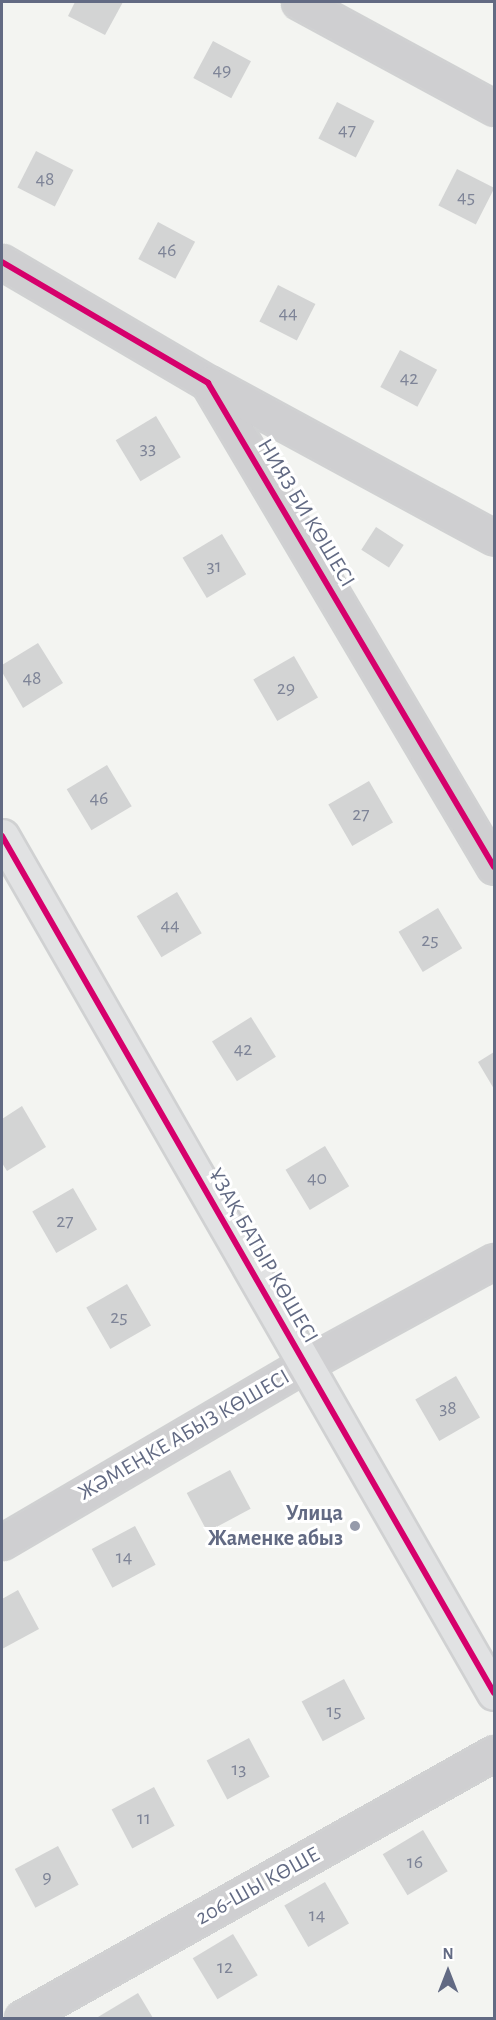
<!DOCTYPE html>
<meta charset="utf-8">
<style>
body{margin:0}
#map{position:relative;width:496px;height:2020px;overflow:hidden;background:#f3f4f1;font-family:"Alegreya Sans",sans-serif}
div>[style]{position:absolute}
.building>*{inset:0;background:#d3d4d4;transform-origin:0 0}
.roads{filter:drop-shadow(2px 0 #d0d1d2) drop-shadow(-2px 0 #d0d1d2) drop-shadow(0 2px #d0d1d2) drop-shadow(0 -2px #d0d1d2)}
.street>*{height:33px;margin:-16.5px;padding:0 16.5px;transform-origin:16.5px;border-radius:16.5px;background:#cfcfd1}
.secondary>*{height:33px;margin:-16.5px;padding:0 16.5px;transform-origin:16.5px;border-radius:16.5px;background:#e1e2e3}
.cycleway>*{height:6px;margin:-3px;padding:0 3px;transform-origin:3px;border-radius:3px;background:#d6006c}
.dots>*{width:16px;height:16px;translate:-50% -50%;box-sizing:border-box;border:3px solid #fff;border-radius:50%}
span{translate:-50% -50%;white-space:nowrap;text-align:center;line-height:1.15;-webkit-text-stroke:6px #fff;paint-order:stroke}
.number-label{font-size:20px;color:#7e8497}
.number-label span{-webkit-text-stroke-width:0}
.street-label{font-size:22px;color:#626a83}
.poi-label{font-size:22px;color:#626a83;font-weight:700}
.right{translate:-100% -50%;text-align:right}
.frame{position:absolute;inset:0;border:3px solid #626a83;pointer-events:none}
.north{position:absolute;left:418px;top:1942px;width:60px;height:60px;-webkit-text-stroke:4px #fff;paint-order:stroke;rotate:0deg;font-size:16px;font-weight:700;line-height:24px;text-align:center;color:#626a83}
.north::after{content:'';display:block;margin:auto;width:21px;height:27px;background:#626a83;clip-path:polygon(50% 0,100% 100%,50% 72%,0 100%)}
</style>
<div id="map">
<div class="building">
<div style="clip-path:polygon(75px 2px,123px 2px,105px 35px,68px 16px)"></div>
<div style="left:213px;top:41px;width:43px;height:42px;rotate:28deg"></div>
<div style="left:337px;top:102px;width:42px;height:41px;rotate:27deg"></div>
<div style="left:36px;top:151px;width:42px;height:41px;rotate:27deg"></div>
<div style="left:457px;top:169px;width:42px;height:41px;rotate:27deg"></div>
<div style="left:158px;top:222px;width:42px;height:42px;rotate:28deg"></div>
<div style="left:278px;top:285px;width:42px;height:41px;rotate:27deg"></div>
<div style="left:400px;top:350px;width:42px;height:42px;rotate:28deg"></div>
<div style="left:156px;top:416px;width:48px;height:47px;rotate:59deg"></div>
<div style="left:376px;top:527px;width:33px;height:27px;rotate:33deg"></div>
<div style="left:222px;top:534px;width:47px;height:46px;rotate:59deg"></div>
<div style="clip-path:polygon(38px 643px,63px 683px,23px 708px,2px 672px,2px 665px)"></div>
<div style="left:294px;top:656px;width:48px;height:47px;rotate:60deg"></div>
<div style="left:107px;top:765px;width:48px;height:47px;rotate:59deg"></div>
<div style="left:369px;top:781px;width:48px;height:47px;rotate:60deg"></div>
<div style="left:177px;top:892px;width:48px;height:47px;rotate:59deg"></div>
<div style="left:438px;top:908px;width:47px;height:46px;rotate:59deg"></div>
<div style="left:251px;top:1017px;width:47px;height:46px;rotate:58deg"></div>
<div style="clip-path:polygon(494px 1052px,494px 1089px,478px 1062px)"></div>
<div style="clip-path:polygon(22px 1106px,46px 1147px,7px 1171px,2px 1163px,2px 1119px)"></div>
<div style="left:325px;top:1146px;width:47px;height:46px;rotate:59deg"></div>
<div style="left:73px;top:1188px;width:48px;height:47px;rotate:60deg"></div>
<div style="left:127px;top:1284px;width:48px;height:47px;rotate:60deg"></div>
<div style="left:456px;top:1376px;width:48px;height:47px;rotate:60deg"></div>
<div style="left:230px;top:1470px;width:44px;height:49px;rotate:62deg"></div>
<div style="left:135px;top:1526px;width:44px;height:49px;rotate:62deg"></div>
<div style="clip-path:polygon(18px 1590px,39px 1629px,2px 1649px,2px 1599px)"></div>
<div style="left:344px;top:1679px;width:45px;height:48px;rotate:62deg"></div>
<div style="left:249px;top:1738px;width:44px;height:48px;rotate:62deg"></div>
<div style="left:154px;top:1787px;width:44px;height:48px;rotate:62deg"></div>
<div style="left:423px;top:1830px;width:48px;height:47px;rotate:59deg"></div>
<div style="left:58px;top:1846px;width:44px;height:49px;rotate:62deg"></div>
<div style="left:325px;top:1882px;width:48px;height:47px;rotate:60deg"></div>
<div style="left:233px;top:1934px;width:48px;height:47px;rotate:59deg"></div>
<div style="clip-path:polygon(138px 1993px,153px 2018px,99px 2018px,98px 2017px)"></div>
</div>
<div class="roads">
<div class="street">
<div style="left:299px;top:2px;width:222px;rotate:28.5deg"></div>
<div style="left:2px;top:262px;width:239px;rotate:30.4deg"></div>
<div style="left:208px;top:383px;width:562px;rotate:59.42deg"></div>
<div style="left:209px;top:383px;width:324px;rotate:28.5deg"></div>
<div style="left:2px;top:1542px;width:350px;rotate:-30.4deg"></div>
<div style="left:304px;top:1365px;width:217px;rotate:-28.7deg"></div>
<div style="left:22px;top:2018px;width:541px;rotate:-29.31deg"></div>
</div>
<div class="secondary">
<div style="left:2px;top:836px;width:988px;rotate:60.14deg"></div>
</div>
</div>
<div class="cycleway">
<div style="left:2px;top:262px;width:239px;rotate:30.4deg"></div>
<div style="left:208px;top:383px;width:562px;rotate:59.42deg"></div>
<div style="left:2px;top:836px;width:988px;rotate:60.14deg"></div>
</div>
<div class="dots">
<div style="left:355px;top:1526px;background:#959aaa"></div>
</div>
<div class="number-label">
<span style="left:222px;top:70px">49</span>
<span style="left:347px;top:130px">47</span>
<span style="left:45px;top:179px">48</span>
<span style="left:466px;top:197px">45</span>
<span style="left:167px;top:250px">46</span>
<span style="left:288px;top:313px">44</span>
<span style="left:409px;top:378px">42</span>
<span style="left:148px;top:448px">33</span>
<span style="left:214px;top:566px">31</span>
<span style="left:32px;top:678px">48</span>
<span style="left:286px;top:688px">29</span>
<span style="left:99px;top:798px">46</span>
<span style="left:361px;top:814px">27</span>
<span style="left:170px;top:925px">44</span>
<span style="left:430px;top:940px">25</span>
<span style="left:243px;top:1049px">42</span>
<span style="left:317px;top:1178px">40</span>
<span style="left:65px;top:1221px">27</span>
<span style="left:119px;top:1317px">25</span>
<span style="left:448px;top:1408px">38</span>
<span style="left:124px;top:1557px">14</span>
<span style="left:334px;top:1711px">15</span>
<span style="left:239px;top:1769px">13</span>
<span style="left:144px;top:1818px">11</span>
<span style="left:415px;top:1862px">16</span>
<span style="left:47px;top:1877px">9</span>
<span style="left:317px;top:1915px">14</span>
<span style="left:225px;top:1967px">12</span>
</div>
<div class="street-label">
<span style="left:306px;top:513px;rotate:59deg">НИЯЗ БИ КӨШЕСІ</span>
<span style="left:263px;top:1256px;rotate:60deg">ҰЗАҚ БАТЫР КӨШЕСІ</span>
<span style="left:184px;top:1435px;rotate:-30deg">ЖӘМЕҢКЕ АБЫЗ КӨШЕСІ</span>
<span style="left:258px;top:1886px;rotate:-29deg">206-ШЫ КӨШЕ</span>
</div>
<div class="poi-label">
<span class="right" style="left:343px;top:1526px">Улица<br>Жаменке абыз</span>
</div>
<div class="frame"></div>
<div class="north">N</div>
</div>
